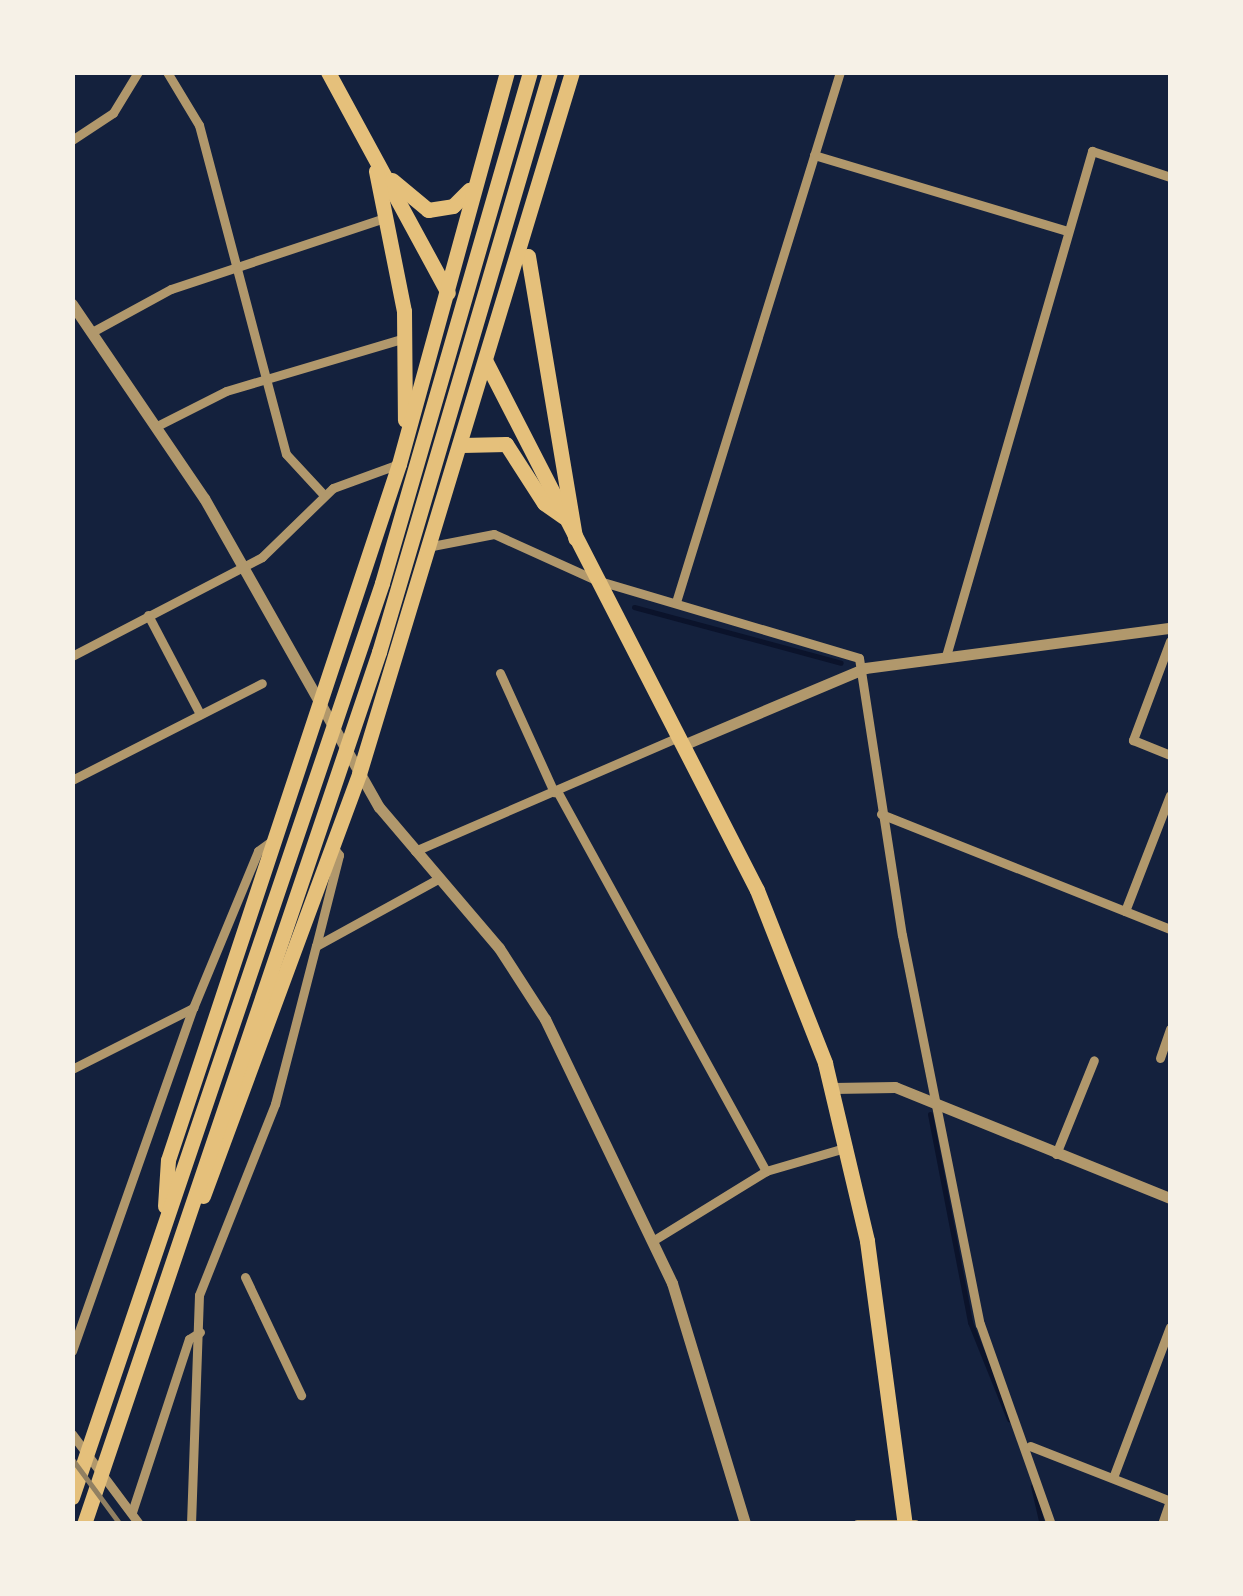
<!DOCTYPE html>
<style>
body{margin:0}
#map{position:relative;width:1243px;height:1596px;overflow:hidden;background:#14213d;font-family:"Playfair Display",serif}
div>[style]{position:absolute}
.stream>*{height:5px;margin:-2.5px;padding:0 2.5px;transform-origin:2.5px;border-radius:2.5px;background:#0b132b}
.minor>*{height:9px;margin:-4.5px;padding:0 4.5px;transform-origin:4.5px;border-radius:4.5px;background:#b1986c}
.tertiary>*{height:11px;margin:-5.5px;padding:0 5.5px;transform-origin:5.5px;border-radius:5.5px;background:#b1986c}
.primary>*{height:15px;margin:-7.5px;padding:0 7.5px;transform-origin:7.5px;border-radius:7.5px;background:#e5c07b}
.trunk>*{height:15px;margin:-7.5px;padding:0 7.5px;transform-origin:7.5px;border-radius:7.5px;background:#e5c07b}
.rail>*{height:5px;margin:-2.5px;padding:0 2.5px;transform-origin:2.5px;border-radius:2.5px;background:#918062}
span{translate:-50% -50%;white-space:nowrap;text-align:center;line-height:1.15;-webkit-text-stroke:9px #f6f1e7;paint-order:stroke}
.frame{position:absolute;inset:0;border:75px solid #f6f1e7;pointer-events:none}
</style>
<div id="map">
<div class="stream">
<div style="left:634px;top:607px;width:214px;rotate:15.1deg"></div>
<div style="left:930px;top:1114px;width:212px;rotate:79.1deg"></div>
<div style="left:970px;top:1322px;width:105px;rotate:68.1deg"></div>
<div style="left:1033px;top:1486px;width:39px;rotate:77deg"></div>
</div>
<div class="minor">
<div style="left:167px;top:72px;width:62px;rotate:58.9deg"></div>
<div style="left:199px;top:125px;width:340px;rotate:75.2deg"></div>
<div style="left:286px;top:454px;width:56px;rotate:47.2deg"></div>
<div style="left:72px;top:140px;width:49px;rotate:-33.4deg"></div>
<div style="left:113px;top:113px;width:48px;rotate:-58.6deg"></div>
<div style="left:814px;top:155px;width:264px;rotate:16.7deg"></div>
<div style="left:92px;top:332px;width:90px;rotate:-28.6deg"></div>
<div style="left:171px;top:289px;width:225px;rotate:-18.4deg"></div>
<div style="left:157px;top:426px;width:77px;rotate:-26.9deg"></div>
<div style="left:226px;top:391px;width:187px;rotate:-16.5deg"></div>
<div style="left:432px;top:546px;width:63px;rotate:-11deg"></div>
<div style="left:494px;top:534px;width:112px;rotate:24.3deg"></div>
<div style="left:596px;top:580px;width:274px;rotate:16.5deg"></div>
<div style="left:859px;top:658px;width:280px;rotate:81.2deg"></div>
<div style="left:902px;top:935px;width:397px;rotate:78.7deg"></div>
<div style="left:980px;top:1324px;width:212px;rotate:70.5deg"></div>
<div style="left:676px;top:602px;width:555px;rotate:-72.81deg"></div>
<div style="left:148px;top:615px;width:112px;rotate:62.3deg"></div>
<div style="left:1170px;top:641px;width:106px;rotate:110.5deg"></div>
<div style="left:1133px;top:740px;width:40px;rotate:22deg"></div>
<div style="left:72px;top:656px;width:214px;rotate:-27.5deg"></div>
<div style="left:262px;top:557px;width:99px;rotate:-44.2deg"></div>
<div style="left:333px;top:488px;width:70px;rotate:-20deg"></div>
<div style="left:946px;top:656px;width:526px;rotate:-73.87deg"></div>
<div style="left:1092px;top:151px;width:82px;rotate:18.4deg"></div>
<div style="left:500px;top:673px;width:131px;rotate:65.6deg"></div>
<div style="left:72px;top:780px;width:213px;rotate:-27deg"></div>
<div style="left:557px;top:791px;width:434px;rotate:61.2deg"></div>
<div style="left:881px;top:814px;width:311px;rotate:21.7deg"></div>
<div style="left:415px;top:851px;width:288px;rotate:-23.4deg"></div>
<div style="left:1125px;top:911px;width:124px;rotate:-68.8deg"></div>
<div style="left:316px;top:946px;width:94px;rotate:-75.8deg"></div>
<div style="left:339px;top:855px;width:10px;rotate:-127deg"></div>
<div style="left:1160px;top:1058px;width:31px;rotate:-71deg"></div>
<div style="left:72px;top:1069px;width:136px;rotate:-26.8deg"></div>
<div style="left:1056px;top:1154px;width:101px;rotate:-68deg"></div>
<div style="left:654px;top:1240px;width:132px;rotate:-31.6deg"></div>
<div style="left:766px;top:1171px;width:85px;rotate:-16.3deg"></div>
<div style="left:245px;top:1277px;width:131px;rotate:64.6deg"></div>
<div style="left:72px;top:1351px;width:364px;rotate:-70.6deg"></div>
<div style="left:193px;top:1008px;width:170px;rotate:-67.5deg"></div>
<div style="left:258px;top:851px;width:17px;rotate:-36deg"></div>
<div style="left:72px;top:1434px;width:112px;rotate:53.3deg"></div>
<div style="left:1030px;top:1446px;width:150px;rotate:21.4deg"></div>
<div style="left:1114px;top:1475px;width:158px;rotate:-69.3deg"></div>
<div style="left:132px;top:1512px;width:182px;rotate:-71.8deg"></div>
<div style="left:189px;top:1339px;width:13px;rotate:-32deg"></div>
<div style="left:191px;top:1524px;width:229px;rotate:-88deg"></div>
<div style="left:199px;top:1295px;width:206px;rotate:-68.3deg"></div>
<div style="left:275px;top:1104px;width:163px;rotate:-75.5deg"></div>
<div style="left:316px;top:946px;width:137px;rotate:-28.8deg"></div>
<div style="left:857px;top:1524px;width:58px"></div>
<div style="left:1162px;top:1524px;width:24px;rotate:-71deg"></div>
</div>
<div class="tertiary">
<div style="left:72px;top:304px;width:235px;rotate:55.8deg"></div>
<div style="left:204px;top:498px;width:355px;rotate:60.5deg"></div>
<div style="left:379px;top:807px;width:185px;rotate:49.6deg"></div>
<div style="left:499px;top:948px;width:85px;rotate:57.1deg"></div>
<div style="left:545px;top:1019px;width:293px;rotate:64.3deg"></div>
<div style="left:672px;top:1283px;width:252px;rotate:73.1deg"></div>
<div style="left:683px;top:745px;width:198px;rotate:-22.9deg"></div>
<div style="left:865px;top:668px;width:308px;rotate:-7.5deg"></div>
<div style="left:833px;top:1088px;width:62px;rotate:-0.9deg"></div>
<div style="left:895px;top:1087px;width:297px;rotate:22deg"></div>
</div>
<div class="primary">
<div style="left:486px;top:362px;width:593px;rotate:62.83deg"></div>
<div style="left:757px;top:890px;width:186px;rotate:68.5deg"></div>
<div style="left:825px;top:1063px;width:183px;rotate:76.7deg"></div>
<div style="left:867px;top:1241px;width:286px;rotate:82.4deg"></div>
</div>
<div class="trunk">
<div style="left:328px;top:72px;width:251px;rotate:61.5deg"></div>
<div style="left:376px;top:171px;width:143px;rotate:78.7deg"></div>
<div style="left:404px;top:311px;width:109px;rotate:89.5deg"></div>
<div style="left:392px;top:180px;width:47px;rotate:39.8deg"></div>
<div style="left:428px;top:210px;width:25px;rotate:-9deg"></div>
<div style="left:453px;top:206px;width:23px;rotate:-45deg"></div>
<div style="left:528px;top:256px;width:286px;rotate:80.5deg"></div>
<div style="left:462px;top:445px;width:44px;rotate:-1.3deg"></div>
<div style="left:506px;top:444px;width:70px;rotate:57.2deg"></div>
<div style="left:544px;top:503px;width:24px;rotate:35deg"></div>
<div style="left:203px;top:1196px;width:450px;rotate:-69.7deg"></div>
<div style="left:359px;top:774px;width:734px;rotate:-73.12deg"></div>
<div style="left:165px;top:1206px;width:46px;rotate:-86.3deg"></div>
<div style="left:168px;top:1160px;width:733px;rotate:-71.64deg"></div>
<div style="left:399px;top:464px;width:407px;rotate:-74.6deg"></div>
<div style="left:72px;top:1497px;width:965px;rotate:-71.26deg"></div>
<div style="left:382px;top:583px;width:532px;rotate:-73.85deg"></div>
<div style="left:84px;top:1524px;width:921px;rotate:-71.31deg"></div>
<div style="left:379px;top:652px;width:605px;rotate:-73.57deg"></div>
</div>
<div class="rail">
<div style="left:72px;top:1459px;width:81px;rotate:53.6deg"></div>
</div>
<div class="frame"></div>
</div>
